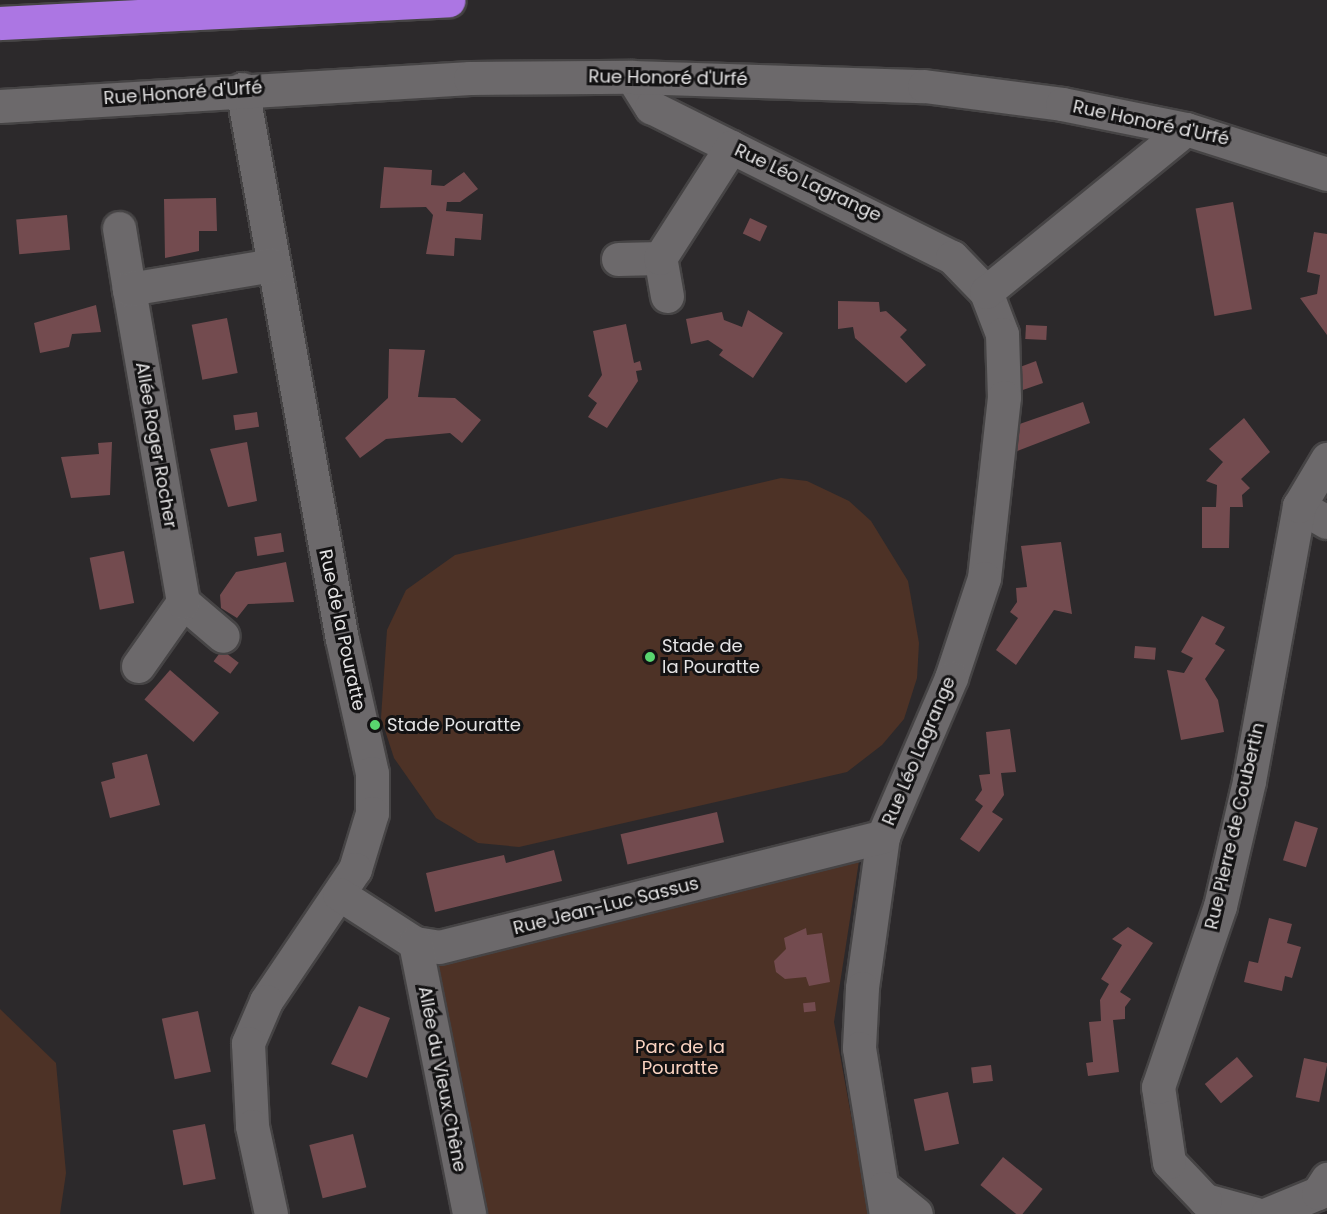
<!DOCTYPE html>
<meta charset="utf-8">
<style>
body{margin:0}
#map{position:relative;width:1327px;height:1214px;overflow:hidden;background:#2c292b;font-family:Poppins,sans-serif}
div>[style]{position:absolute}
.green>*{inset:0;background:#4d3226}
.building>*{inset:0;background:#734b4f;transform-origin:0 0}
.roads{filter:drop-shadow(2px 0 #464445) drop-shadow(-2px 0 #464445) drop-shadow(0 2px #464445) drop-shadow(0 -2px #464445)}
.minor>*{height:33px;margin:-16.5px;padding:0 16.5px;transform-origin:16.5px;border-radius:16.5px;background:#6c696b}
.highway>*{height:33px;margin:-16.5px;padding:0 16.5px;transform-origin:16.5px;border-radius:16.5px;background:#ac76e3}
.dots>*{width:16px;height:16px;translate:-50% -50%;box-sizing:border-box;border:3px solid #131213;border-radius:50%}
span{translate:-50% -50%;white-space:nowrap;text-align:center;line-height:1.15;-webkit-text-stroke:6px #131213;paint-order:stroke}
.street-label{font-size:18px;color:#e4e3e4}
.poi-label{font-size:18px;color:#e4e3e4}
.left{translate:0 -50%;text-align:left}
.park-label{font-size:18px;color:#fad3c1}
</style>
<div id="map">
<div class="green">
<div style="clip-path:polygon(781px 478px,807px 481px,849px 501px,871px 521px,908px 581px,919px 643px,917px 678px,904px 719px,882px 745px,847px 772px,519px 847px,478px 843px,436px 818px,394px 758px,381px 718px,387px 630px,406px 590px,455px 555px)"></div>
<div style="clip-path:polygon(846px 855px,859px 861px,834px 1022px,869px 1214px,480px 1214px,428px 960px)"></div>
<div style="clip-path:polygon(0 1009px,56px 1063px,66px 1173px,60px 1214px,0 1214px)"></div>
</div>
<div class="building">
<div style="clip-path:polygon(384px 167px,432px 170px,431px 185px,444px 186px,464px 172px,478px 189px,460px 202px,447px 202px,446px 211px,483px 214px,481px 240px,455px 238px,454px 256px,426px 254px,433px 215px,426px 207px,380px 208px)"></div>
<div style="clip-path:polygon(216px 198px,217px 231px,199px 231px,199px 251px,165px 258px,164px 199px)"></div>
<div style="left:1233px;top:202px;width:109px;height:38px;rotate:80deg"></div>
<div style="left:67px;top:215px;width:35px;height:51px;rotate:85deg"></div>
<div style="left:750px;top:218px;width:19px;height:17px;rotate:25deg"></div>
<div style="clip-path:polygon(1314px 232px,1327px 234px,1327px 335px,1300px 298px,1317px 294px,1320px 275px,1307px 272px)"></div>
<div style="clip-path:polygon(838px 301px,879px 302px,880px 312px,886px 311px,907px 330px,900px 337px,926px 365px,906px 383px,855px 338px,853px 327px,838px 329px)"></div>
<div style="clip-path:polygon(96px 305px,101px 332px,72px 334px,69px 347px,40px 353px,34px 323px)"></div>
<div style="clip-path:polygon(748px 310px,783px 333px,753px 378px,719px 355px,723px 350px,708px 340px,691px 344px,686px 319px,722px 312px,724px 320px,742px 327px)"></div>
<div style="left:227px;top:318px;width:56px;height:36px;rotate:79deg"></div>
<div style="clip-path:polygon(626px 324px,634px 363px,640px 361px,642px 370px,636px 371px,638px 381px,607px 428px,588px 417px,597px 403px,588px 396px,602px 375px,593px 331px)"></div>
<div style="left:1026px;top:325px;width:21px;height:14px;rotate:3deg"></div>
<div style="clip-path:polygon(389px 349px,425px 350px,418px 397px,455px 398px,481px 420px,462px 443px,450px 433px,386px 439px,360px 458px,345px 438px,388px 398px)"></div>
<div style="clip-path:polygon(1036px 361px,1043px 383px,1017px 392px,1020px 367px)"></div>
<div style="clip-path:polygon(1083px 402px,1090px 423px,1012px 453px,1014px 426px)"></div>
<div style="left:257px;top:412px;width:15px;height:24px;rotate:82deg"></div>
<div style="clip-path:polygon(1244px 418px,1270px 452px,1241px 479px,1250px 488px,1242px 495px,1243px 507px,1230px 507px,1229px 548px,1202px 548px,1202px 507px,1216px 507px,1217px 485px,1206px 481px,1223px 462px,1209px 449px)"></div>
<div style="clip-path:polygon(112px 442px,110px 495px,71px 498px,61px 457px,99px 454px,98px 443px)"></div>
<div style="clip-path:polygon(247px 442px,257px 501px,228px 507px,210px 449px)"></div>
<div style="left:281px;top:533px;width:19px;height:27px;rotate:81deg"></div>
<div style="clip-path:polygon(1061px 542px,1072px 614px,1054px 610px,1016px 665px,996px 650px,1018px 618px,1010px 612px,1017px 602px,1016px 588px,1027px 587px,1021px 546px)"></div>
<div style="left:124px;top:551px;width:53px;height:35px;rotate:79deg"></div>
<div style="clip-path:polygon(286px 562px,294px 602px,248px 604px,237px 618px,221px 608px,220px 595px,236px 572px)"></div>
<div style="clip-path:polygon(1202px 616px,1225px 627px,1215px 644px,1225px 650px,1205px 679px,1218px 700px,1224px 732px,1181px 740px,1167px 670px,1184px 673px,1193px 658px,1181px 652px)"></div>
<div style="left:1135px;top:646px;width:21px;height:12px;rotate:5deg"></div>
<div style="left:222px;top:650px;width:21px;height:14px;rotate:37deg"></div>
<div style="left:170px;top:670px;width:65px;height:39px;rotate:41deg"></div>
<div style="clip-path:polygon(1010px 729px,1016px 772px,1001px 773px,1004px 795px,992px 812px,1003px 819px,979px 852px,960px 839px,983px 806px,975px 800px,982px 790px,979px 775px,990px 774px,986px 732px)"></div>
<div style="clip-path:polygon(147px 754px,160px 805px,110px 818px,101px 782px,115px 778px,112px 763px)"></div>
<div style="left:717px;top:812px;width:31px;height:99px;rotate:77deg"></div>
<div style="left:1295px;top:821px;width:24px;height:41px;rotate:17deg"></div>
<div style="clip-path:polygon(554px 850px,562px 881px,435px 912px,426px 873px,504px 855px,506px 863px)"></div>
<div style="clip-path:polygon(1269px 918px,1292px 924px,1287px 943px,1301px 947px,1292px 978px,1285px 976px,1282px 991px,1244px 982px,1249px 961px,1258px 963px)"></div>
<div style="clip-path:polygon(1128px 927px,1153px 943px,1120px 992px,1131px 999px,1125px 1007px,1125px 1019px,1113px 1020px,1119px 1072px,1088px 1076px,1086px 1063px,1093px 1062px,1089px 1022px,1101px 1021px,1100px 1000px,1109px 984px,1101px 979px,1122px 945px,1112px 939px)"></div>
<div style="clip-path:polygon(806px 928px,807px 935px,822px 933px,830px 982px,809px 986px,806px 977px,785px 979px,776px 972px,774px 961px,786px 949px,784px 938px)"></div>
<div style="left:815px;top:1002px;width:9px;height:12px;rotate:84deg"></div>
<div style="clip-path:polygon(359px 1006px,390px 1018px,367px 1078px,331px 1064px)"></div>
<div style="left:198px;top:1011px;width:62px;height:37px;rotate:78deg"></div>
<div style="left:1237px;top:1057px;width:25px;height:42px;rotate:50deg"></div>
<div style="left:1304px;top:1058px;width:24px;height:40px;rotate:12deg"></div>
<div style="left:991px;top:1065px;width:16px;height:20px;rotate:83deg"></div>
<div style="left:948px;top:1092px;width:53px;height:35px;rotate:78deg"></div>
<div style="left:205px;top:1124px;width:56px;height:33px;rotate:79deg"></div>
<div style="left:353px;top:1134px;width:55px;height:45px;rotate:76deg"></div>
<div style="left:1003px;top:1157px;width:51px;height:36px;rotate:39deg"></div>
</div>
<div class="roads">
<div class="minor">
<div style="left:632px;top:77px;width:36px;rotate:58deg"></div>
<div style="left:651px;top:107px;width:336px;rotate:26.5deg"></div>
<div style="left:952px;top:257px;width:49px;rotate:45.8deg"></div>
<div style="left:986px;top:292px;width:45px;rotate:69.1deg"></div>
<div style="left:1002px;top:334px;width:63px;rotate:88.2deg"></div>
<div style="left:1004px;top:397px;width:182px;rotate:96.3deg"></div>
<div style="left:984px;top:578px;width:105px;rotate:108.3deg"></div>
<div style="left:951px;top:678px;width:172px;rotate:113.3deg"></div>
<div style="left:883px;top:836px;width:153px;rotate:97.9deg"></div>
<div style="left:862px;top:988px;width:60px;rotate:92.9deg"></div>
<div style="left:859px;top:1048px;width:168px;rotate:80.8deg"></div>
<div style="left:242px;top:89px;width:559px;rotate:79.7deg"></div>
<div style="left:342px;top:639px;width:137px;rotate:77.4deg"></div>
<div style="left:372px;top:773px;width:40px;rotate:90deg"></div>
<div style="left:372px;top:813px;width:59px;rotate:106.9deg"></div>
<div style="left:355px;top:869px;width:159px;rotate:124deg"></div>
<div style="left:266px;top:1001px;width:46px;rotate:113.2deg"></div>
<div style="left:248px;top:1043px;width:83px;rotate:87.2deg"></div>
<div style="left:252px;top:1126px;width:90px;rotate:77.8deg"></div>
<div style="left:0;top:106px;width:471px;rotate:-3.4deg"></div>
<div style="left:470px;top:78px;width:162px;rotate:-0.4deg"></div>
<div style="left:632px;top:77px;width:292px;rotate:1.8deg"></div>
<div style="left:924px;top:86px;width:139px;rotate:7.4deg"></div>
<div style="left:1062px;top:104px;width:126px;rotate:11.4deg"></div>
<div style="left:1186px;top:129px;width:148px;rotate:17.7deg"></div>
<div style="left:119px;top:228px;width:62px;rotate:80.7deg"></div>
<div style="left:618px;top:259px;width:42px;rotate:-1.4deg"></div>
<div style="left:986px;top:292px;width:258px;rotate:-39.2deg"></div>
<div style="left:667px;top:296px;width:39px;rotate:-100deg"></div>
<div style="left:660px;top:258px;width:132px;rotate:-57.4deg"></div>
<div style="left:1299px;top:506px;width:32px;rotate:30deg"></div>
<div style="left:183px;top:602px;width:52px;rotate:40.4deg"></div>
<div style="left:138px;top:666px;width:78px;rotate:-54.9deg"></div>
<div style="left:183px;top:602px;width:318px;rotate:-99.8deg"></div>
<div style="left:129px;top:289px;width:146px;rotate:-9.5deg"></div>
<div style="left:339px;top:894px;width:90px;rotate:32.8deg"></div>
<div style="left:415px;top:943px;width:24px;rotate:9deg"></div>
<div style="left:439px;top:947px;width:458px;rotate:-14deg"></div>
<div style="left:415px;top:943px;width:276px;rotate:78.7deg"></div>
<div style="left:884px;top:1188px;width:41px;rotate:39.1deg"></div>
<div style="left:1256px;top:1214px;width:53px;rotate:-164.6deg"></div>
<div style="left:1205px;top:1200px;width:52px;rotate:-133.5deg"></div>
<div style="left:1169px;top:1162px;width:76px;rotate:-98.3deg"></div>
<div style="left:1158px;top:1087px;width:191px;rotate:-71.1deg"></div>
<div style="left:1220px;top:906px;width:128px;rotate:-76.9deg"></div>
<div style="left:1249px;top:781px;width:280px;rotate:-79.7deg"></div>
<div style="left:1299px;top:506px;width:55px;rotate:-59.2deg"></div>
<div style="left:1267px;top:1214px;width:55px;rotate:-22.4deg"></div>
<div style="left:1318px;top:1193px;width:17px;rotate:-57deg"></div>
</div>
<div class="highway">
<div style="left:0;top:23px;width:449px;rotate:-2.9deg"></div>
</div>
</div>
<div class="dots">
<div style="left:650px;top:657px;background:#59d56f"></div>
<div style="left:375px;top:725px;background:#59d56f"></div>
</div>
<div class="street-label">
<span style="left:668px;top:78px;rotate:1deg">Rue Honoré d'Urfé</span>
<span style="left:183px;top:93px;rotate:-4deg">Rue Honoré d'Urfé</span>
<span style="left:1151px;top:123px;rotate:12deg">Rue Honoré d'Urfé</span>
<span style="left:808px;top:183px;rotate:25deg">Rue Léo Lagrange</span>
<span style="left:156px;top:445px;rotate:80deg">Allée Roger Rocher</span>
<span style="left:342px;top:630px;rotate:78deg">Rue de la Pouratte</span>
<span style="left:919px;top:751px;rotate:-67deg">Rue Léo Lagrange</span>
<span style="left:1235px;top:826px;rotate:-77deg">Rue Pierre de Coubertin</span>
<span style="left:606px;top:906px;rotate:-14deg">Rue Jean-Luc Sassus</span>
<span style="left:442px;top:1079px;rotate:79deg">Allée du Vieux Chêne</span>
</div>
<div class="poi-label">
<span class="left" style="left:662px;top:657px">Stade de<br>la Pouratte</span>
<span class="left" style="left:387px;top:725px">Stade Pouratte</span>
</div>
<div class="park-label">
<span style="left:680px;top:1058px">Parc de la<br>Pouratte</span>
</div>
</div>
